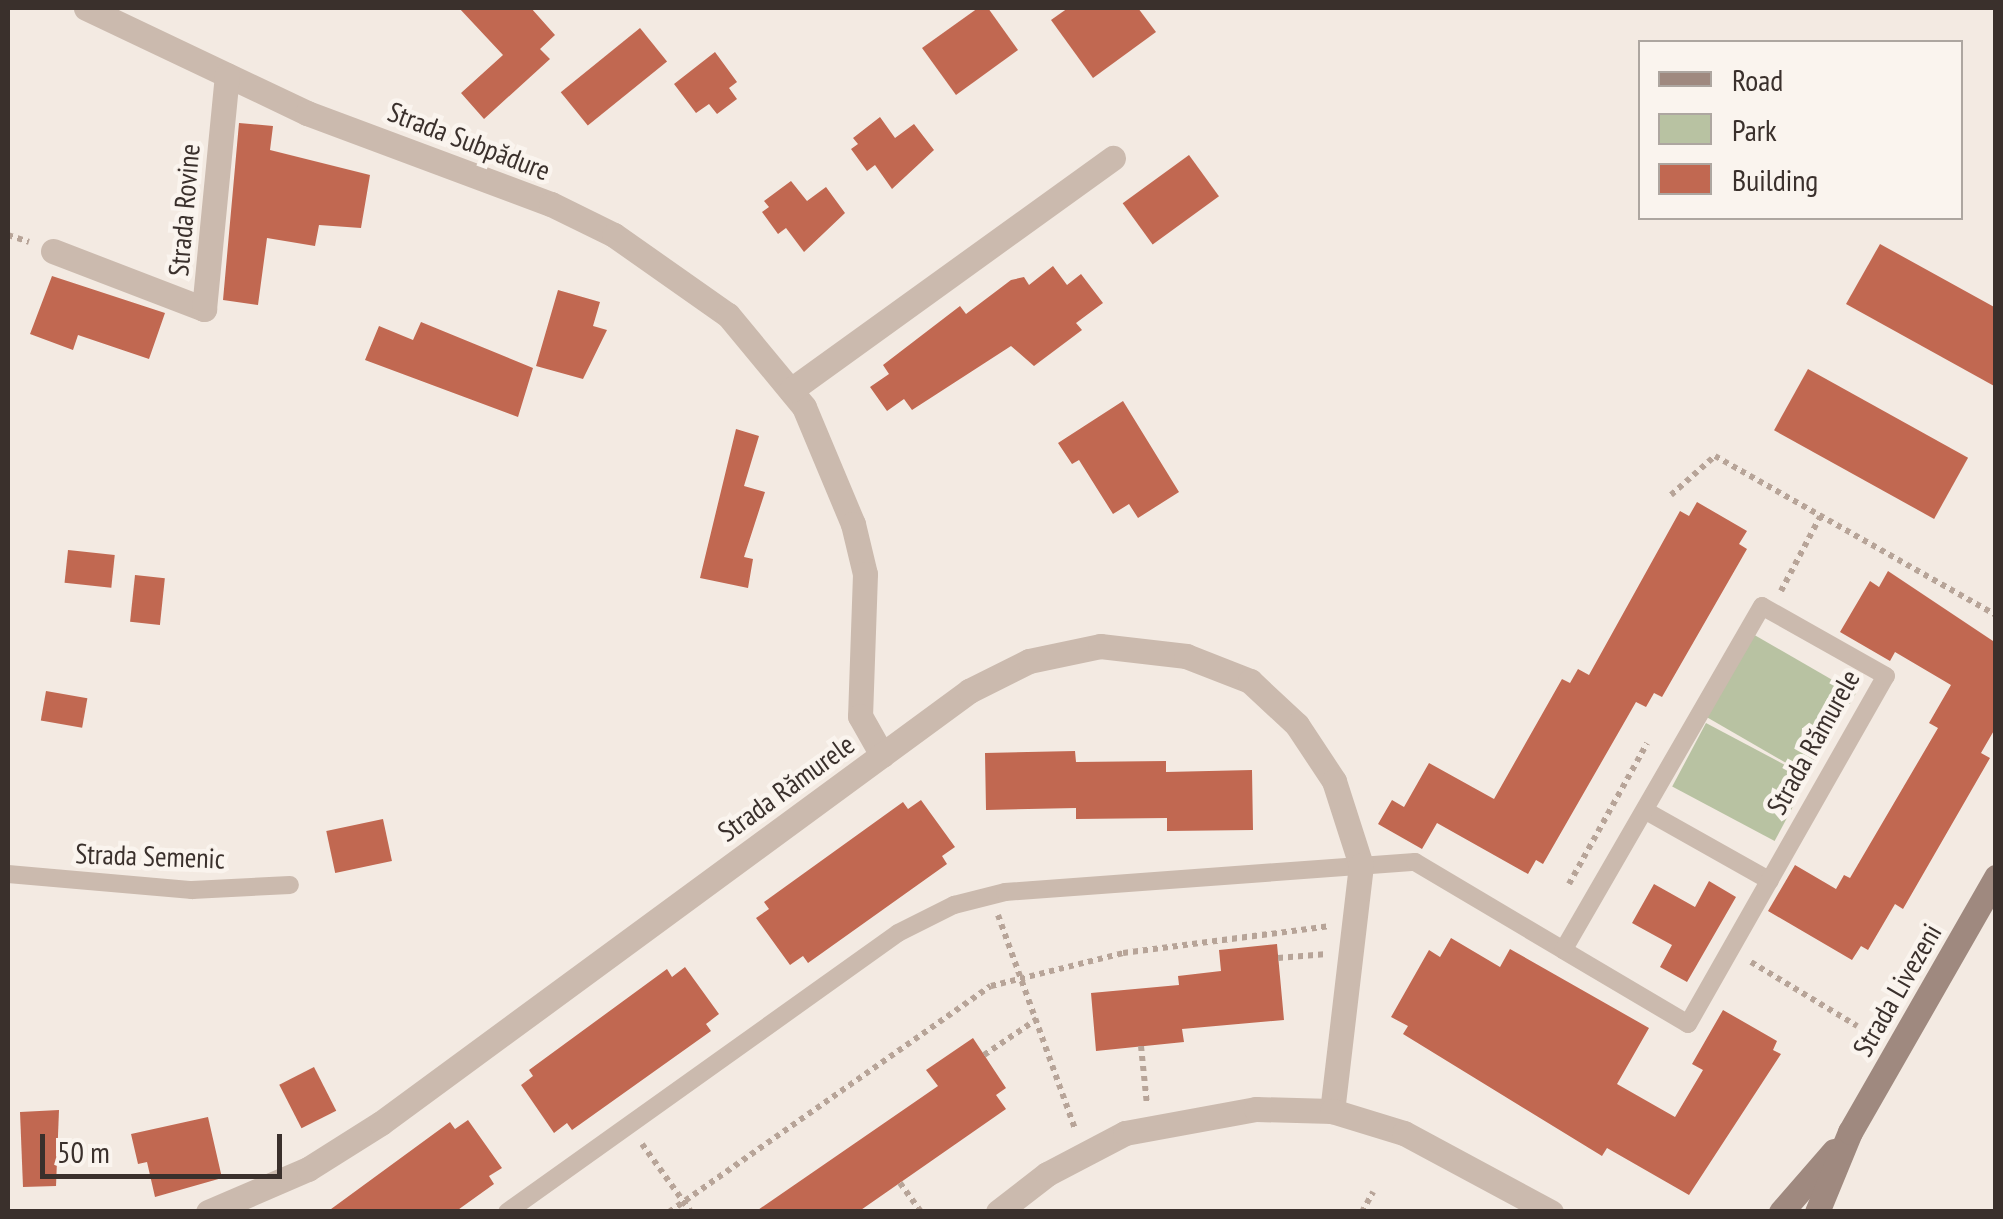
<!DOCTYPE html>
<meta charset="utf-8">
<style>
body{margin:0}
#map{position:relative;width:2003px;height:1219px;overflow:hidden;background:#f3eae2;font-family:"PT Sans Narrow",sans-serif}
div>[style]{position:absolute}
.green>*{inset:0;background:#b8c2a2;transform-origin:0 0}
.building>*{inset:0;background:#c16851;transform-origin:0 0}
.path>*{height:6px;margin-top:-3px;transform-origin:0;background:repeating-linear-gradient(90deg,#b7a498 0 5px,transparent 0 10px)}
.service>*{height:18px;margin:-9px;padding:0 9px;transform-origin:9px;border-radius:9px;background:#cbbaae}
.minor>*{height:25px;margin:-12.5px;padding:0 12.5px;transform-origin:12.5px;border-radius:12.5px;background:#cbbaae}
.tertiary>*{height:25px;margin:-12.5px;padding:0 12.5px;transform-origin:12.5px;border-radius:12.5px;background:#cbbaae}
.secondary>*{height:25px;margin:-12.5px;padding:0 12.5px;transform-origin:12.5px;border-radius:12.5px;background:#9f897f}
span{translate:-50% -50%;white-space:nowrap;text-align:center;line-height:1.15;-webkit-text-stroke:9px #faf4ee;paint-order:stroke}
.street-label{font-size:28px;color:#3a302c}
.frame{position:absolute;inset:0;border:10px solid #3a302c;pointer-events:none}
.legend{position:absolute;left:1638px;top:40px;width:325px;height:180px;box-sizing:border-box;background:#faf4ee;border:2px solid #ada6a0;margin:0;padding:12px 18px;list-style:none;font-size:30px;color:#3a302c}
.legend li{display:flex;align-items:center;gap:20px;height:50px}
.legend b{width:50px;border:2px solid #ada6a0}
.scale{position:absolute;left:40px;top:1134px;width:242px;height:45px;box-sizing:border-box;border:5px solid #3a302c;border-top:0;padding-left:12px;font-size:30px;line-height:35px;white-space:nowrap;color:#3a302c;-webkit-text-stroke:8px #faf4ee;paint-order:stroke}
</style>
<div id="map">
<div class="green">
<div style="left:1751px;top:633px;width:121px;height:95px;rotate:30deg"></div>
<div style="left:1706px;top:723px;width:116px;height:72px;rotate:28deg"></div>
</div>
<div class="building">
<div style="clip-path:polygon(459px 8px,531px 8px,555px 35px,540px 49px,550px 59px,484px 119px,461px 93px,503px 55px)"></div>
<div style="clip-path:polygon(978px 8px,988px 8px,1018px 50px,956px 95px,922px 48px)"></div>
<div style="clip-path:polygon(1068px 8px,1138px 8px,1156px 32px,1093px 78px,1051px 20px)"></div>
<div style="left:640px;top:28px;width:43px;height:102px;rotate:51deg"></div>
<div style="clip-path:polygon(715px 52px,737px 82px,729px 88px,737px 99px,717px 114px,709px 104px,696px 113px,674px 84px)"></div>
<div style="clip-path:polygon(880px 117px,895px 138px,914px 124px,934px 150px,892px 189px,875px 165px,867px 171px,851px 149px,858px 144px,853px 138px)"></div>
<div style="clip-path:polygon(239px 123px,273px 126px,270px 150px,370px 175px,361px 228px,319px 225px,315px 246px,267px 238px,258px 305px,223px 300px)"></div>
<div style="left:1189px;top:155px;width:51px;height:82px;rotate:54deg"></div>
<div style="clip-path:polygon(791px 181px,807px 201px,826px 187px,845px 213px,804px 252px,786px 228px,778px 234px,762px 212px,769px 207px,764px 201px)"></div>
<div style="clip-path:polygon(1880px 244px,1996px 308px,1996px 387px,1846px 304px)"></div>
<div style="clip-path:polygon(1053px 266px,1067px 285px,1081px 274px,1103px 303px,1076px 323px,1082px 330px,1034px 366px,1011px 346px,912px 410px,904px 399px,887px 411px,870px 387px,889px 374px,883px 365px,960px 306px,966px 314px,1011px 280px,1024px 277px,1029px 285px)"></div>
<div style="clip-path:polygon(52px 276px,165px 313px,149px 359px,78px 335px,73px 350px,30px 334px)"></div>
<div style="clip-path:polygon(558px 290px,600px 302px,593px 326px,607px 330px,583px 379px,536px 366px)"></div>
<div style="clip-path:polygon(421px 322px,533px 368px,518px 417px,365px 360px,379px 326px,413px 340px)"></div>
<div style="left:1808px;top:369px;width:183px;height:70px;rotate:29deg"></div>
<div style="clip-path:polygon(1123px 401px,1179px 492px,1138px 518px,1129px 504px,1113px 514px,1079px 460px,1072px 464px,1058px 443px)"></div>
<div style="clip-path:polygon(736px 429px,759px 436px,744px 486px,765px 492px,744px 557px,753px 559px,748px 588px,700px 578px)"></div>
<div style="clip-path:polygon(1697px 502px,1747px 531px,1739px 544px,1747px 549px,1662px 697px,1654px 693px,1646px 707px,1636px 702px,1543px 864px,1536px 860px,1528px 874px,1437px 823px,1422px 849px,1378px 824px,1392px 800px,1404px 807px,1429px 763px,1494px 799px,1562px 679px,1570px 683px,1578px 669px,1589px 675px,1680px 511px,1689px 516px)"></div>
<div style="left:68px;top:550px;width:47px;height:33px;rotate:6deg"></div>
<div style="clip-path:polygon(1888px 571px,1996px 643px,1996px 727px,1981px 753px,1990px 758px,1903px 909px,1895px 904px,1868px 950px,1861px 946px,1852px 960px,1768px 911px,1795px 865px,1836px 889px,1844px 875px,1850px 878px,1938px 728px,1929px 723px,1951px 685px,1895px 652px,1890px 661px,1840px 632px,1870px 581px,1879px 587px)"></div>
<div style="left:135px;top:575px;width:30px;height:47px;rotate:6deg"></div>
<div style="left:46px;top:691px;width:42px;height:30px;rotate:10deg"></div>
<div style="clip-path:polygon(1075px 751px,1076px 762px,1166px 761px,1166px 772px,1252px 770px,1253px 830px,1167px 831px,1167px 818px,1076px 819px,1076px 808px,986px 810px,985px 753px)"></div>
<div style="clip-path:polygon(921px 800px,955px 847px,942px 856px,947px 864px,808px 963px,803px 956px,790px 965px,756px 918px,769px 909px,764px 902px,903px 802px,908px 809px)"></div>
<div style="left:383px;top:819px;width:43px;height:58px;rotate:78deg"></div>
<div style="clip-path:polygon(1709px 881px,1736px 897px,1687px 982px,1660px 967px,1672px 945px,1632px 923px,1654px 884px,1695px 907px)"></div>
<div style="clip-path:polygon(1451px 938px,1500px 967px,1510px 949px,1649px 1028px,1617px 1084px,1675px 1117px,1703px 1070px,1692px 1064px,1723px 1010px,1777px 1041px,1773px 1050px,1781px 1054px,1689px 1195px,1607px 1148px,1602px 1156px,1403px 1034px,1408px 1026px,1391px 1017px,1429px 950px,1440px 957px)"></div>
<div style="clip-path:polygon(1277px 944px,1284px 1020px,1182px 1029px,1184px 1042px,1096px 1051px,1091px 993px,1179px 985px,1178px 976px,1221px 971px,1219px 950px)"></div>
<div style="clip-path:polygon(685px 967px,719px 1014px,706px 1024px,711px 1031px,572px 1130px,567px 1123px,554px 1133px,521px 1085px,533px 1076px,529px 1070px,667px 969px,672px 977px)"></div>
<div style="clip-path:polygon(973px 1038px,1006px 1088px,996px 1095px,1006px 1109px,858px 1212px,755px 1212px,938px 1086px,926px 1070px)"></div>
<div style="left:314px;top:1067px;width:49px;height:39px;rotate:63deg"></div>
<div style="clip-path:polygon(59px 1110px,56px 1186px,23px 1187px,20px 1112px)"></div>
<div style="clip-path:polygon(208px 1117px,222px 1178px,155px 1197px,147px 1162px,138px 1164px,131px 1134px)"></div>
<div style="clip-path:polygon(468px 1120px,502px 1168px,489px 1176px,494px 1184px,455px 1212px,327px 1212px,450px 1122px,455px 1129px)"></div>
</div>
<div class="path">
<div style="left:8px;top:235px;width:22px;rotate:18deg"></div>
<div style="left:1671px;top:495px;width:59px;rotate:-41.6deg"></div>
<div style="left:1715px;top:456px;width:323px;rotate:29.5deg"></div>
<div style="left:1781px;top:591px;width:84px;rotate:-62.2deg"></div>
<div style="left:1569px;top:884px;width:161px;rotate:-61deg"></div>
<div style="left:998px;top:915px;width:227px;rotate:70.2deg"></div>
<div style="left:1278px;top:958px;width:49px;rotate:-4.7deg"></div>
<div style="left:1751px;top:962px;width:124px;rotate:31.1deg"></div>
<div style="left:1141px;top:1046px;width:59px;rotate:84.2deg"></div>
<div style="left:984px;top:1055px;width:64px;rotate:-34.2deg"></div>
<div style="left:642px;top:1144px;width:84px;rotate:54.2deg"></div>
<div style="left:900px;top:1183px;width:36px;rotate:54deg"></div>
<div style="left:669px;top:1212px;width:393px;rotate:-35.1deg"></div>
<div style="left:991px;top:986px;width:136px;rotate:-14deg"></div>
<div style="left:1123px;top:953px;width:209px;rotate:-7.4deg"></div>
<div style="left:1362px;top:1212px;width:23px;rotate:-61deg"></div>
</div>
<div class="service">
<div style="left:1646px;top:811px;width:142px;rotate:29.4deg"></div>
<div style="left:8px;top:874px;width:185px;rotate:5deg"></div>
<div style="left:192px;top:890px;width:98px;rotate:-2.9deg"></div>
<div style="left:507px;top:1212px;width:480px;rotate:-35.5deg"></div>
<div style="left:898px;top:933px;width:63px;rotate:-26.6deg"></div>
<div style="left:954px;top:905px;width:53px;rotate:-14.3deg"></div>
<div style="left:1005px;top:892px;width:411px;rotate:-4.2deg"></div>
<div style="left:1415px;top:862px;width:172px;rotate:30.7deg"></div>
<div style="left:1563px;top:950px;width:145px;rotate:30.6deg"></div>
<div style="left:1688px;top:1024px;width:400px;rotate:-60.4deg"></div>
<div style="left:1886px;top:676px;width:142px;rotate:-150.6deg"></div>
<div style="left:1762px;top:606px;width:397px;rotate:120deg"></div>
</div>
<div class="minor">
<div style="left:86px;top:8px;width:245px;rotate:25.4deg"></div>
<div style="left:307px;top:113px;width:260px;rotate:20.5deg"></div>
<div style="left:551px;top:204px;width:70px;rotate:26.2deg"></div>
<div style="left:614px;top:235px;width:139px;rotate:35.1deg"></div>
<div style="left:728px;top:315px;width:119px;rotate:50.4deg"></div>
<div style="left:804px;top:407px;width:127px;rotate:67.3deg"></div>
<div style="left:853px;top:524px;width:51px;rotate:76.5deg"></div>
<div style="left:865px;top:574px;width:142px;rotate:92deg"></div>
<div style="left:860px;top:716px;width:45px;rotate:60.6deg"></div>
<div style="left:53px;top:251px;width:162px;rotate:21deg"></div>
<div style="left:204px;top:309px;width:235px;rotate:-84.4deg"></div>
<div style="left:791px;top:390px;width:397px;rotate:-35.8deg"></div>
<div style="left:208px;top:1212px;width:109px;rotate:-23.3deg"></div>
<div style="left:308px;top:1169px;width:86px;rotate:-32.2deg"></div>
<div style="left:381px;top:1123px;width:730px;rotate:-36.3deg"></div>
<div style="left:969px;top:691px;width:67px;rotate:-26.6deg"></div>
<div style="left:1029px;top:661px;width:73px;rotate:-11.9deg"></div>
<div style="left:1100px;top:646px;width:87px;rotate:6.6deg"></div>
<div style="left:1186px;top:656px;width:69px;rotate:21.3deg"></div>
<div style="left:1250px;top:681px;width:64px;rotate:43.1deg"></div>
<div style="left:1297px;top:725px;width:67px;rotate:56.5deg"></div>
<div style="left:1334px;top:781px;width:88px;rotate:72.2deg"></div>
<div style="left:1361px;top:865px;width:248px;rotate:96.7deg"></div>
</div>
<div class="tertiary">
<div style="left:998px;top:1212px;width:62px;rotate:-37.8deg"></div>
<div style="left:1047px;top:1174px;width:88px;rotate:-27.7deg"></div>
<div style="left:1125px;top:1133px;width:133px;rotate:-10.4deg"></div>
<div style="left:1256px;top:1109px;width:76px;rotate:1.5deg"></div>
<div style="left:1332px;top:1111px;width:75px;rotate:17deg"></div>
<div style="left:1404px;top:1133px;width:167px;rotate:28.3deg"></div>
</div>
<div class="secondary">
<div style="left:1781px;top:1212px;width:81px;rotate:-49deg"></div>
<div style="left:1817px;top:1212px;width:87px;rotate:-67.6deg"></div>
<div style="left:1850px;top:1132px;width:294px;rotate:-60.2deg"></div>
</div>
<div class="street-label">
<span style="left:469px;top:141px;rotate:21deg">Strada Subpădure</span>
<span style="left:184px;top:210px;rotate:-85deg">Strada Rovine</span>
<span style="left:1813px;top:742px;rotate:-61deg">Strada Rămurele</span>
<span style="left:786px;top:788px;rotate:-36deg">Strada Rămurele</span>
<span style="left:150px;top:856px;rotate:2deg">Strada Semenic</span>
<span style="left:1897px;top:990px;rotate:-60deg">Strada Livezeni</span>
</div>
<div class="frame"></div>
<ul class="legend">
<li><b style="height:12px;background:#9f897f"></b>Road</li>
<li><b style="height:28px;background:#b8c2a2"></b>Park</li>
<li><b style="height:28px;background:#c16851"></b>Building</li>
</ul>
<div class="scale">50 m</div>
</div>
